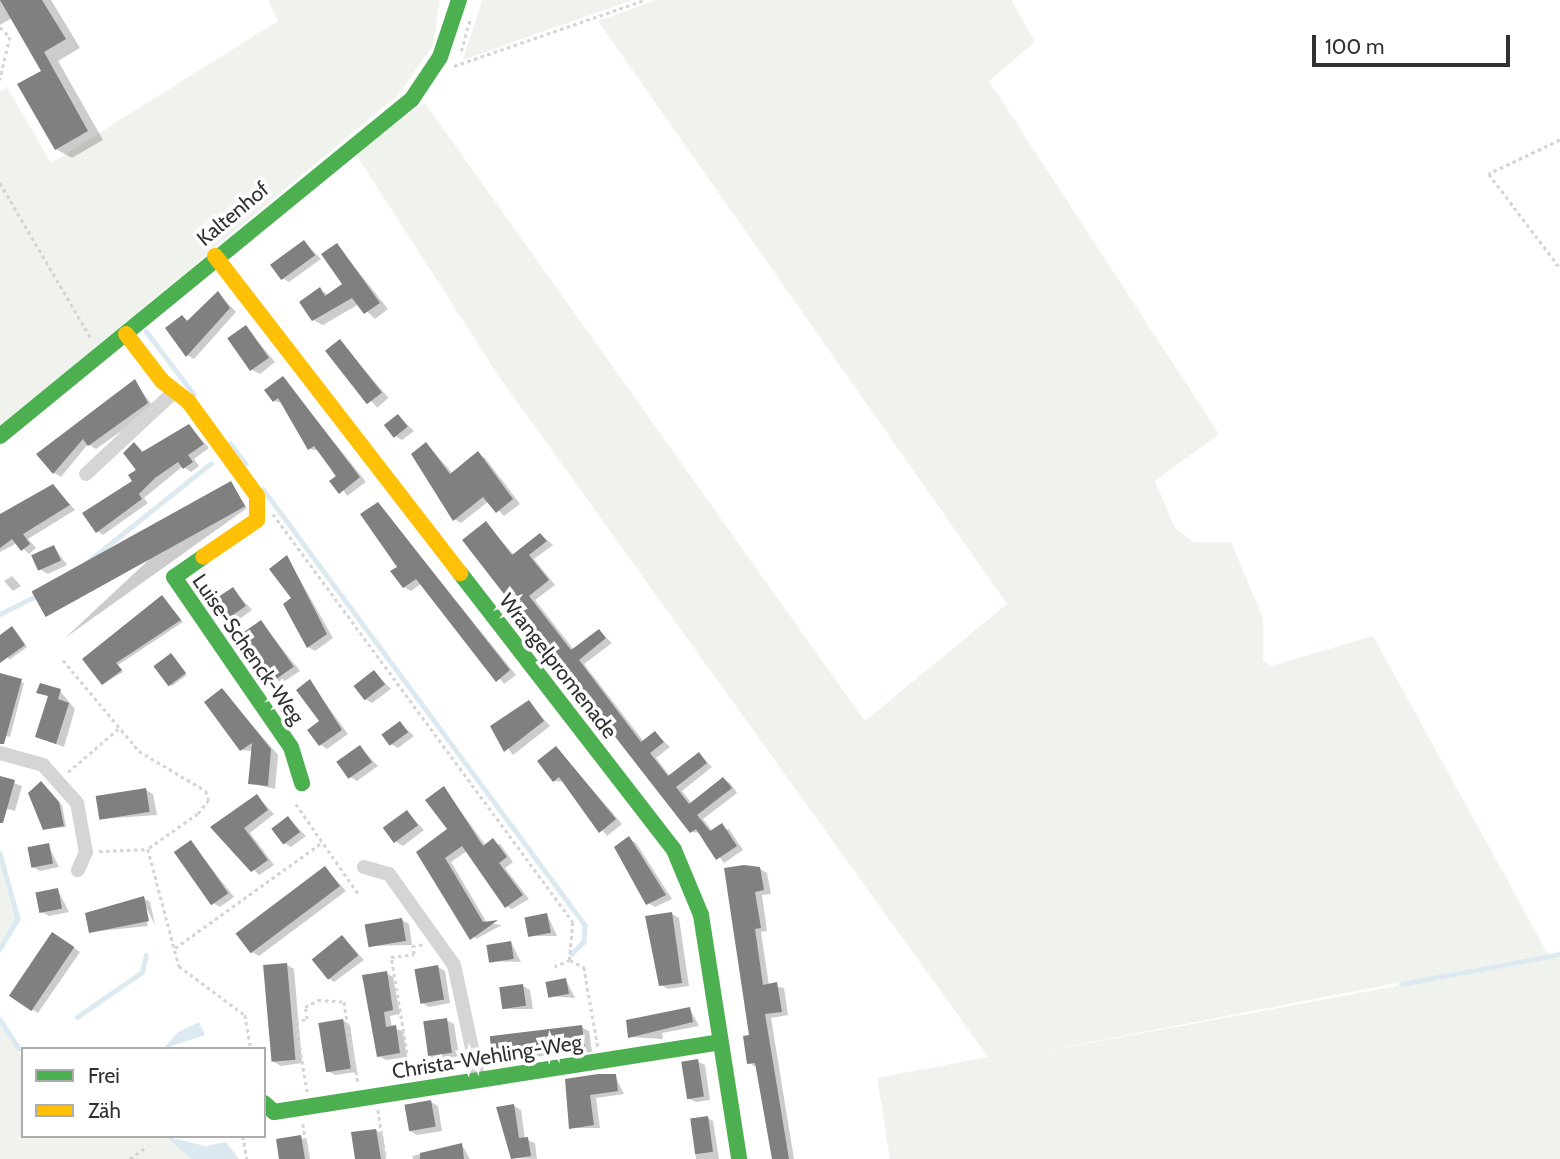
<!DOCTYPE html>
<meta charset="utf-8">
<style>
body{margin:0}
#map{position:relative;width:1560px;height:1159px;overflow:hidden;background:#fff;font-family:Cabin,sans-serif}
div>[style]{position:absolute}
.green>*{inset:0;background:#f0f3ed}
.water>*{inset:0;background:#dde9f1}
.shadow>*{inset:0;background:#0003;transform-origin:0 0}
.stream>*{height:4.5px;margin:-2.25px;padding:0 2.25px;transform-origin:2.25px;border-radius:2.25px;background:#dde9f1}
.building>*{inset:0;background:#808080;transform-origin:0 0}
.path>*{height:2.5px;margin-top:-1.25px;transform-origin:0;background:repeating-linear-gradient(90deg,#d4d4d4 0 3.5px,transparent 0 7px)}
.street>*{height:14px;margin:-7px;padding:0 7px;transform-origin:7px;border-radius:7px;background:#d5d5d5}
.fast>*{height:16px;margin:-8px;padding:0 8px;transform-origin:8px;border-radius:8px;background:#4caf50}
.slow>*{height:16px;margin:-8px;padding:0 8px;transform-origin:8px;border-radius:8px;background:#ffc107}
span{translate:-50% -50%;white-space:nowrap;text-align:center;line-height:1.15;-webkit-text-stroke:7px #fff;paint-order:stroke}
.street-label{font-size:21px;color:#313131}
.legend{position:absolute;left:21px;top:1047px;width:245px;height:91px;box-sizing:border-box;background:#fff;border:2px solid #adadad;margin:0;padding:9px 12px;list-style:none;font-size:21px;color:#313131}
.legend li{display:flex;align-items:center;gap:14px;height:35px}
.legend b{width:35px;border:2px solid #adadad}
.scale{position:absolute;left:1312px;top:35px;width:198px;height:32px;box-sizing:border-box;border:4px solid #313131;border-top:0;padding-left:9px;font-size:21px;line-height:24px;white-space:nowrap;color:#313131;-webkit-text-stroke:5px #fff;paint-order:stroke}
</style>
<div id="map">
<div class="green">
<div style="clip-path:polygon(268px 0,440px 0,433px 45px,398px 95px,0 427px,0 92px,7px 87px,51px 163px,278px 21px)"></div>
<div style="clip-path:polygon(482px 0,633px 0,463px 60px)"></div>
<div style="clip-path:polygon(656px 0,1011px 0,1035px 42px,989px 81px,1219px 434px,1155px 481px,1175px 528px,1194px 542px,1231px 542px,1263px 618px,1263px 661px,1271px 666px,1373px 636px,1548px 954px,1008px 1058px,1560px 956px,1560px 1159px,890px 1159px,877px 1078px,988px 1057px,500px 378px,355px 153px,425px 103px,865px 721px,1007px 604px,598px 21px)"></div>
<div style="clip-path:polygon(0 853px,18px 919px,0 949px)"></div>
<div style="clip-path:polygon(0 1019px,23px 1059px,23px 1136px,165px 1136px,191px 1159px,0 1159px)"></div>
</div>
<div class="water">
<div style="clip-path:polygon(199px 1022px,205px 1035px,163px 1049px,178px 1032px)"></div>
<div style="clip-path:polygon(165px 1136px,205px 1146px,226px 1142px,239px 1159px,191px 1159px)"></div>
</div>
<div class="shadow">
<div style="clip-path:polygon(0 0,51px 0,80px 48px,58px 61px,103px 140px,72px 158px,56px 149px,43px 71px,12px 18px,0 25px)"></div>
<div style="clip-path:polygon(304px 242px,321px 259px,289px 282px,282px 278px)"></div>
<div style="clip-path:polygon(337px 245px,388px 309px,375px 319px,359px 304px,323px 325px,313px 320px,320px 290px,329px 295px,345px 284px)"></div>
<div style="clip-path:polygon(218px 293px,236px 312px,194px 359px,187px 355px,182px 317px,189px 321px)"></div>
<div style="clip-path:polygon(246px 327px,275px 362px,260px 374px,252px 370px)"></div>
<div style="left:340px;top:342px;width:74px;height:15px;rotate:49deg"></div>
<div style="clip-path:polygon(283px 378px,366px 482px,347px 496px,320px 451px,310px 449px,283px 403px,274px 401px)"></div>
<div style="clip-path:polygon(135px 381px,154px 408px,96px 449px,88px 444px,61px 477px,54px 473px,39px 454px)"></div>
<div style="clip-path:polygon(398px 416px,414px 431px,402px 440px,395px 436px)"></div>
<div style="clip-path:polygon(189px 426px,209px 448px,194px 459px,199px 466px,191px 472px,183px 466px,144px 498px,148px 503px,103px 535px,97px 531px,135px 481px,135px 444px,144px 452px)"></div>
<div style="clip-path:polygon(427px 444px,453px 474px,478px 454px,485px 458px,520px 504px,504px 516px,489px 501px,461px 523px,454px 519px)"></div>
<div style="clip-path:polygon(231px 483px,247px 508px,65px 638px)"></div>
<div style="clip-path:polygon(53px 486px,75px 510px,28px 539px,36px 548px,29px 554px,17px 543px,0 552px,0 517px)"></div>
<div style="clip-path:polygon(378px 504px,516px 675px,504px 684px,422px 583px,411px 591px,404px 587px)"></div>
<div style="clip-path:polygon(486px 523px,514px 555px,541px 535px,553px 545px,534px 559px,555px 585px,535px 600px,574px 650px,599px 631px,612px 643px,584px 664px,644px 742px,655px 733px,670px 747px,656px 758px,670px 776px,699px 754px,712px 767px,682px 791px,692px 804px,723px 779px,730px 783px,737px 793px,703px 819px,713px 832px,729px 829px,743px 850px,724px 863px,701px 833px,691px 832px,464px 540px)"></div>
<div style="clip-path:polygon(54px 547px,67px 565px,48px 574px,41px 570px)"></div>
<div style="clip-path:polygon(287px 557px,333px 638px,315px 651px,308px 647px,293px 599px)"></div>
<div style="clip-path:polygon(12px 576px,21px 586px,13px 591px,4px 581px)"></div>
<div style="clip-path:polygon(233px 589px,252px 610px,237px 621px,230px 617px)"></div>
<div style="clip-path:polygon(163px 597px,183px 622px,118px 665px,123px 672px,103px 684px,84px 659px)"></div>
<div style="clip-path:polygon(261px 622px,300px 671px,277px 686px,270px 682px)"></div>
<div style="clip-path:polygon(15px 630px,27px 647px,9px 660px,0 637px)"></div>
<div style="clip-path:polygon(171px 655px,187px 675px,172px 686px,169px 685px)"></div>
<div style="clip-path:polygon(374px 672px,391px 689px,372px 703px,365px 699px)"></div>
<div style="clip-path:polygon(0 675px,24px 683px,10px 737px,0 734px)"></div>
<div style="clip-path:polygon(310px 682px,348px 734px,327px 749px,320px 744px,322px 722px)"></div>
<div style="clip-path:polygon(222px 690px,278px 755px,275px 789px,250px 783px,253px 751px,241px 750px)"></div>
<div style="clip-path:polygon(60px 691px,75px 709px,64px 747px,37px 737px,50px 697px,39px 692px)"></div>
<div style="clip-path:polygon(529px 702px,550px 726px,513px 755px,493px 727px)"></div>
<div style="clip-path:polygon(400px 723px,414px 736px,398px 748px,391px 744px)"></div>
<div style="clip-path:polygon(360px 747px,378px 766px,357px 781px,350px 777px)"></div>
<div style="clip-path:polygon(557px 748px,622px 824px,607px 836px,565px 782px,554px 781px)"></div>
<div style="clip-path:polygon(0 778px,22px 786px,15px 811px,0 807px)"></div>
<div style="clip-path:polygon(44px 785px,62px 805px,66px 827px,44px 829px)"></div>
<div style="clip-path:polygon(444px 788px,486px 846px,500px 844px,513px 862px,505px 868px,529px 899px,512px 909px,505px 905px,467px 851px,451px 862px,487px 923px,502px 925px,476px 939px,418px 852px,450px 829px)"></div>
<div style="clip-path:polygon(146px 790px,153px 794px,157px 815px,102px 819px)"></div>
<div style="clip-path:polygon(257px 796px,274px 814px,250px 833px,274px 865px,259px 875px,213px 827px)"></div>
<div style="clip-path:polygon(407px 812px,424px 830px,403px 846px,396px 842px)"></div>
<div style="clip-path:polygon(288px 818px,306px 836px,291px 847px,284px 843px)"></div>
<div style="clip-path:polygon(629px 839px,636px 843px,672px 899px,655px 907px,648px 903px)"></div>
<div style="clip-path:polygon(191px 842px,234px 897px,220px 907px,213px 903px)"></div>
<div style="clip-path:polygon(48px 845px,59px 867px,40px 871px,33px 867px)"></div>
<div style="clip-path:polygon(325px 868px,346px 891px,259px 956px,252px 952px)"></div>
<div style="clip-path:polygon(760px 869px,767px 873px,771px 894px,762px 895px,767px 931px,761px 932px,769px 985px,784px 988px,788px 1015px,771px 1018px,794px 1159px,773px 1159px,756px 1067px,749px 1063px,751px 1036px,726px 870px)"></div>
<div style="clip-path:polygon(58px 890px,69px 912px,49px 916px,42px 912px)"></div>
<div style="clip-path:polygon(143px 898px,150px 902px,155px 925px,143px 901px,148px 926px,90px 932px)"></div>
<div style="clip-path:polygon(547px 914px,557px 936px,529px 936px)"></div>
<div style="clip-path:polygon(672px 914px,679px 918px,689px 986px,668px 989px,661px 985px)"></div>
<div style="clip-path:polygon(402px 920px,409px 924px,412px 945px,369px 946px)"></div>
<div style="clip-path:polygon(343px 937px,364px 960px,334px 982px,327px 977px)"></div>
<div style="clip-path:polygon(60px 938px,80px 952px,38px 1013px,31px 1009px)"></div>
<div style="clip-path:polygon(511px 942px,521px 962px,491px 961px)"></div>
<div style="clip-path:polygon(287px 965px,294px 969px,302px 1063px,281px 1066px,274px 1062px)"></div>
<div style="clip-path:polygon(438px 967px,445px 971px,450px 1003px,429px 1007px,422px 1003px)"></div>
<div style="clip-path:polygon(386px 973px,393px 977px,400px 1014px,390px 1016px,392px 1028px,403px 1031px,407px 1057px,386px 1060px,379px 1056px)"></div>
<div style="clip-path:polygon(566px 980px,575px 998px,549px 996px)"></div>
<div style="clip-path:polygon(523px 986px,530px 990px,533px 1009px,504px 1009px)"></div>
<div style="clip-path:polygon(690px 1009px,699px 1026px,662px 1033px,663px 1039px,629px 1037px)"></div>
<div style="clip-path:polygon(343px 1020px,350px 1025px,357px 1072px,335px 1075px,328px 1071px)"></div>
<div style="clip-path:polygon(446px 1020px,454px 1024px,459px 1056px,437px 1060px,430px 1056px)"></div>
<div style="clip-path:polygon(581px 1027px,589px 1031px,592px 1052px,495px 1060px)"></div>
<div style="clip-path:polygon(697px 1061px,705px 1065px,710px 1100px,696px 1102px,688px 1098px)"></div>
<div style="clip-path:polygon(615px 1076px,624px 1094px,596px 1098px,600px 1128px,571px 1128px,567px 1080px)"></div>
<div style="clip-path:polygon(431px 1102px,438px 1106px,442px 1131px,417px 1135px,410px 1131px)"></div>
<div style="clip-path:polygon(514px 1106px,521px 1110px,525px 1139px,535px 1143px,537px 1159px,512px 1158px)"></div>
<div style="clip-path:polygon(707px 1118px,713px 1121px,719px 1159px,696px 1159px,692px 1120px)"></div>
<div style="clip-path:polygon(376px 1130px,383px 1135px,386px 1159px,356px 1159px)"></div>
<div style="clip-path:polygon(300px 1137px,307px 1141px,310px 1159px,280px 1159px)"></div>
<div style="clip-path:polygon(462px 1145px,470px 1159px,413px 1159px,412px 1156px)"></div>
</div>
<div class="stream">
<div style="left:146px;top:331px;width:79px;rotate:52.7deg"></div>
<div style="left:230px;top:443px;width:26px;rotate:53deg"></div>
<div style="left:263px;top:489px;width:542px;rotate:53.55deg"></div>
<div style="left:585px;top:925px;width:17px;rotate:93deg"></div>
<div style="left:584px;top:942px;width:17px;rotate:135deg"></div>
<div style="left:0;top:614px;width:67px;rotate:-26.6deg"></div>
<div style="left:60px;top:584px;width:193px;rotate:-38.7deg"></div>
<div style="left:0;top:853px;width:68px;rotate:74.7deg"></div>
<div style="left:18px;top:919px;width:35px;rotate:121deg"></div>
<div style="left:1401px;top:984px;width:162px;rotate:-10.7deg"></div>
<div style="left:77px;top:1017px;width:79px;rotate:-34.7deg"></div>
<div style="left:142px;top:972px;width:17px;rotate:-77deg"></div>
<div style="left:0;top:1019px;width:35px;rotate:57deg"></div>
</div>
<div class="building">
<div style="clip-path:polygon(0 0,42px 0,66px 39px,44px 52px,88px 131px,55px 150px,17px 84px,41px 71px)"></div>
<div style="left:304px;top:240px;width:19px;height:42px;rotate:54deg"></div>
<div style="clip-path:polygon(337px 243px,380px 303px,364px 314px,352px 298px,312px 321px,299px 302px,320px 287px,325px 296px,342px 284px,321px 254px)"></div>
<div style="clip-path:polygon(218px 291px,230px 308px,186px 357px,165px 328px,182px 315px,187px 321px)"></div>
<div style="left:246px;top:325px;width:40px;height:23px;rotate:55deg"></div>
<div style="left:340px;top:339px;width:68px;height:19px;rotate:52deg"></div>
<div style="clip-path:polygon(283px 376px,360px 477px,339px 494px,329px 481px,336px 476px,314px 446px,308px 450px,278px 398px,273px 402px,264px 390px)"></div>
<div style="clip-path:polygon(135px 379px,148px 403px,88px 446px,83px 439px,53px 474px,36px 454px)"></div>
<div style="left:398px;top:414px;width:16px;height:18px;rotate:52deg"></div>
<div style="clip-path:polygon(189px 424px,204px 444px,188px 455px,193px 462px,183px 469px,178px 462px,155px 478px,139px 494px,142px 499px,96px 533px,82px 513px,132px 481px,128px 475px,136px 470px,123px 453px,134px 442px,142px 452px)"></div>
<div style="clip-path:polygon(426px 442px,450px 474px,478px 451px,513px 499px,496px 513px,483px 497px,453px 521px,411px 454px)"></div>
<div style="left:231px;top:481px;width:29px;height:228px;rotate:61deg"></div>
<div style="clip-path:polygon(53px 484px,70px 505px,23px 534px,30px 544px,21px 551px,12px 539px,0 548px,0 514px)"></div>
<div style="clip-path:polygon(378px 502px,510px 670px,496px 682px,416px 579px,403px 588px,390px 571px,397px 567px,360px 514px)"></div>
<div style="clip-path:polygon(486px 521px,512px 555px,540px 533px,547px 541px,529px 555px,549px 580px,529px 596px,571px 650px,599px 629px,606px 638px,579px 660px,641px 742px,655px 731px,664px 742px,650px 753px,668px 776px,699px 752px,707px 763px,676px 787px,689px 804px,723px 777px,732px 788px,697px 815px,710px 831px,722px 823px,737px 846px,716px 860px,696px 829px,690px 833px,476px 558px,462px 540px)"></div>
<div style="left:54px;top:545px;width:17px;height:25px;rotate:66deg"></div>
<div style="clip-path:polygon(287px 555px,327px 634px,307px 648px,283px 604px,291px 598px,269px 569px)"></div>
<div style="left:233px;top:587px;width:23px;height:21px;rotate:56deg"></div>
<div style="clip-path:polygon(162px 595px,181px 620px,116px 663px,122px 670px,102px 685px,82px 659px)"></div>
<div style="left:261px;top:620px;width:57px;height:30px;rotate:55deg"></div>
<div style="clip-path:polygon(12px 626px,25px 645px,0 663px,0 635px)"></div>
<div style="left:171px;top:653px;width:25px;height:22px;rotate:53deg"></div>
<div style="left:374px;top:670px;width:18px;height:26px;rotate:52deg"></div>
<div style="clip-path:polygon(0 673px,22px 679px,4px 744px,0 744px)"></div>
<div style="clip-path:polygon(310px 679px,342px 730px,319px 746px,307px 730px,319px 721px,296px 690px)"></div>
<div style="clip-path:polygon(40px 683px,61px 689px,58px 699px,69px 703px,56px 744px,35px 737px,48px 696px,36px 693px)"></div>
<div style="clip-path:polygon(222px 688px,271px 749px,268px 786px,248px 784px,252px 743px,240px 751px,204px 702px)"></div>
<div style="clip-path:polygon(529px 700px,544px 721px,504px 752px,490px 726px)"></div>
<div style="left:400px;top:721px;width:14px;height:23px;rotate:54deg"></div>
<div style="left:360px;top:745px;width:21px;height:29px;rotate:55deg"></div>
<div style="clip-path:polygon(556px 746px,616px 819px,599px 833px,559px 777px,553px 782px,537px 761px)"></div>
<div style="clip-path:polygon(0 776px,15px 780px,3px 823px,0 823px)"></div>
<div style="clip-path:polygon(41px 781px,59px 802px,64px 826px,43px 830px,28px 793px)"></div>
<div style="clip-path:polygon(444px 786px,483px 846px,493px 838px,507px 857px,499px 863px,523px 895px,505px 908px,462px 846px,445px 858px,483px 922px,498px 920px,470px 940px,416px 852px,447px 829px,425px 800px)"></div>
<div style="left:146px;top:788px;width:24px;height:51px;rotate:81deg"></div>
<div style="clip-path:polygon(257px 794px,268px 810px,244px 828px,268px 860px,251px 872px,210px 827px)"></div>
<div style="left:407px;top:810px;width:19px;height:30px;rotate:54deg"></div>
<div style="left:288px;top:816px;width:20px;height:21px;rotate:53deg"></div>
<div style="clip-path:polygon(629px 836px,666px 895px,646px 905px,614px 847px)"></div>
<div style="left:191px;top:840px;width:65px;height:21px;rotate:55deg"></div>
<div style="left:49px;top:843px;width:21px;height:22px;rotate:79deg"></div>
<div style="clip-path:polygon(744px 865px,760px 867px,764px 890px,755px 892px,761px 928px,755px 929px,763px 985px,777px 982px,782px 1012px,765px 1014px,789px 1159px,772px 1159px,755px 1063px,747px 1064px,743px 1036px,749px 1035px,724px 868px)"></div>
<div style="left:325px;top:866px;width:25px;height:112px;rotate:53deg"></div>
<div style="left:58px;top:888px;width:21px;height:23px;rotate:79deg"></div>
<div style="clip-path:polygon(144px 896px,149px 921px,89px 933px,85px 913px)"></div>
<div style="clip-path:polygon(672px 912px,682px 983px,659px 986px,645px 916px)"></div>
<div style="left:547px;top:913px;width:20px;height:23px;rotate:79deg"></div>
<div style="left:402px;top:918px;width:23px;height:38px;rotate:80deg"></div>
<div style="left:52px;top:932px;width:27px;height:77px;rotate:34deg"></div>
<div style="left:342px;top:935px;width:26px;height:39px;rotate:51deg"></div>
<div style="left:511px;top:941px;width:18px;height:25px;rotate:81deg"></div>
<div style="left:287px;top:963px;width:97px;height:24px;rotate:85deg"></div>
<div style="left:438px;top:965px;width:35px;height:24px;rotate:80deg"></div>
<div style="clip-path:polygon(387px 971px,393px 1010px,384px 1012px,386px 1027px,396px 1025px,400px 1053px,377px 1057px,362px 975px)"></div>
<div style="left:566px;top:978px;width:16px;height:21px;rotate:79deg"></div>
<div style="left:523px;top:984px;width:22px;height:24px;rotate:82deg"></div>
<div style="clip-path:polygon(690px 1007px,693px 1022px,628px 1038px,626px 1020px)"></div>
<div style="left:447px;top:1018px;width:35px;height:24px;rotate:82deg"></div>
<div style="left:343px;top:1019px;width:50px;height:25px;rotate:81deg"></div>
<div style="left:582px;top:1025px;width:23px;height:93px;rotate:83deg"></div>
<div style="left:698px;top:1059px;width:38px;height:17px;rotate:81deg"></div>
<div style="clip-path:polygon(598px 1074px,616px 1074px,618px 1091px,590px 1095px,594px 1125px,569px 1129px,565px 1079px)"></div>
<div style="left:431px;top:1100px;width:27px;height:27px;rotate:80deg"></div>
<div style="clip-path:polygon(514px 1104px,519px 1138px,528px 1137px,531px 1156px,511px 1159px,496px 1107px)"></div>
<div style="left:708px;top:1116px;width:36px;height:18px;rotate:82deg"></div>
<div style="clip-path:polygon(376px 1129px,381px 1159px,355px 1159px,351px 1132px)"></div>
<div style="clip-path:polygon(301px 1135px,305px 1159px,279px 1159px,276px 1139px)"></div>
<div style="clip-path:polygon(462px 1143px,464px 1159px,420px 1159px,420px 1153px)"></div>
</div>
<div class="path">
<div style="left:0;top:27px;width:14px;rotate:45deg"></div>
<div style="left:10px;top:37px;width:44px;rotate:103.1deg"></div>
<div style="left:461px;top:51px;width:35px;rotate:-74deg"></div>
<div style="left:454px;top:66px;width:202px;rotate:-19.1deg"></div>
<div style="left:1560px;top:140px;width:79px;rotate:154.4deg"></div>
<div style="left:1489px;top:174px;width:118px;rotate:52.9deg"></div>
<div style="left:0;top:183px;width:182px;rotate:59.6deg"></div>
<div style="left:273px;top:514px;width:506px;rotate:53.67deg"></div>
<div style="left:573px;top:922px;width:38px;rotate:95deg"></div>
<div style="left:570px;top:960px;width:17px;rotate:155deg"></div>
<div style="left:63px;top:660px;width:119px;rotate:50.1deg"></div>
<div style="left:139px;top:751px;width:78px;rotate:30.8deg"></div>
<div style="left:206px;top:791px;width:9px;rotate:72deg"></div>
<div style="left:209px;top:800px;width:18px;rotate:128deg"></div>
<div style="left:198px;top:814px;width:61px;rotate:145deg"></div>
<div style="left:68px;top:772px;width:66px;rotate:-40.7deg"></div>
<div style="left:296px;top:804px;width:112px;rotate:55.2deg"></div>
<div style="left:99px;top:851px;width:49px;rotate:-2.3deg"></div>
<div style="left:148px;top:849px;width:121px;rotate:75.2deg"></div>
<div style="left:179px;top:966px;width:82px;rotate:36.6deg"></div>
<div style="left:245px;top:1015px;width:35px;rotate:80deg"></div>
<div style="left:175px;top:948px;width:180px;rotate:-35.7deg"></div>
<div style="left:570px;top:960px;width:16px;rotate:27deg"></div>
<div style="left:584px;top:967px;width:81px;rotate:80.1deg"></div>
<div style="left:410px;top:1074px;width:119px;rotate:-99.2deg"></div>
<div style="left:391px;top:957px;width:23px;rotate:-7deg"></div>
<div style="left:414px;top:954px;width:8px;rotate:-104deg"></div>
<div style="left:412px;top:946px;width:12px;rotate:-9deg"></div>
<div style="left:307px;top:1092px;width:72px;rotate:-99.6deg"></div>
<div style="left:295px;top:1021px;width:12px;rotate:-9deg"></div>
<div style="left:307px;top:1019px;width:12px;rotate:-99deg"></div>
<div style="left:305px;top:1007px;width:15px;rotate:-28deg"></div>
<div style="left:318px;top:1000px;width:26px;rotate:4deg"></div>
<div style="left:344px;top:1002px;width:81px;rotate:80.1deg"></div>
<div style="left:378px;top:1110px;width:50px;rotate:80.7deg"></div>
<div style="left:303px;top:1124px;width:36px;rotate:80deg"></div>
<div style="left:243px;top:1136px;width:23px;rotate:80deg"></div>
<div style="left:130px;top:1159px;width:20px;rotate:-37deg"></div>
</div>
<div class="street">
<div style="left:86px;top:474px;width:120px;rotate:-43deg"></div>
<div style="left:0;top:753px;width:45px;rotate:15.6deg"></div>
<div style="left:43px;top:765px;width:51px;rotate:48.2deg"></div>
<div style="left:77px;top:803px;width:50px;rotate:79.6deg"></div>
<div style="left:86px;top:852px;width:20px;rotate:114deg"></div>
<div style="left:364px;top:867px;width:26px;rotate:16deg"></div>
<div style="left:389px;top:874px;width:112px;rotate:54.5deg"></div>
<div style="left:454px;top:965px;width:119px;rotate:77.8deg"></div>
</div>
<div class="fast">
<div style="left:0;top:436px;width:532px;rotate:-39.28deg"></div>
<div style="left:412px;top:99px;width:50px;rotate:-56.3deg"></div>
<div style="left:440px;top:57px;width:60px;rotate:-71.6deg"></div>
<div style="left:203px;top:557px;width:35px;rotate:145deg"></div>
<div style="left:174px;top:577px;width:206px;rotate:55.5deg"></div>
<div style="left:291px;top:747px;width:38px;rotate:73deg"></div>
<div style="left:460px;top:573px;width:350px;rotate:52.3deg"></div>
<div style="left:674px;top:850px;width:70px;rotate:67.4deg"></div>
<div style="left:701px;top:915px;width:247px;rotate:81.1deg"></div>
<div style="left:264px;top:1103px;width:13px;rotate:42deg"></div>
<div style="left:274px;top:1112px;width:451px;rotate:-8.9deg"></div>
</div>
<div class="slow">
<div style="left:215px;top:256px;width:401px;rotate:52.3deg"></div>
<div style="left:126px;top:334px;width:59px;rotate:52.5deg"></div>
<div style="left:162px;top:381px;width:33px;rotate:38deg"></div>
<div style="left:188px;top:401px;width:117px;rotate:54deg"></div>
<div style="left:257px;top:496px;width:24px;rotate:90deg"></div>
<div style="left:257px;top:520px;width:65px;rotate:145.6deg"></div>
</div>
<div class="street-label">
<span style="left:233px;top:214px;rotate:-40deg">Kaltenhof</span>
<span style="left:248px;top:649px;rotate:55deg">Luise-Schenck-Weg</span>
<span style="left:558px;top:666px;rotate:52deg">Wrangelpromenade</span>
<span style="left:487px;top:1057px;rotate:-9deg">Christa-Wehling-Weg</span>
</div>
<ul class="legend">
<li><b style="height:9px;background:#4caf50"></b>Frei</li>
<li><b style="height:9px;background:#ffc107"></b>Zäh</li>
</ul>
<div class="scale">100 m</div>
</div>
